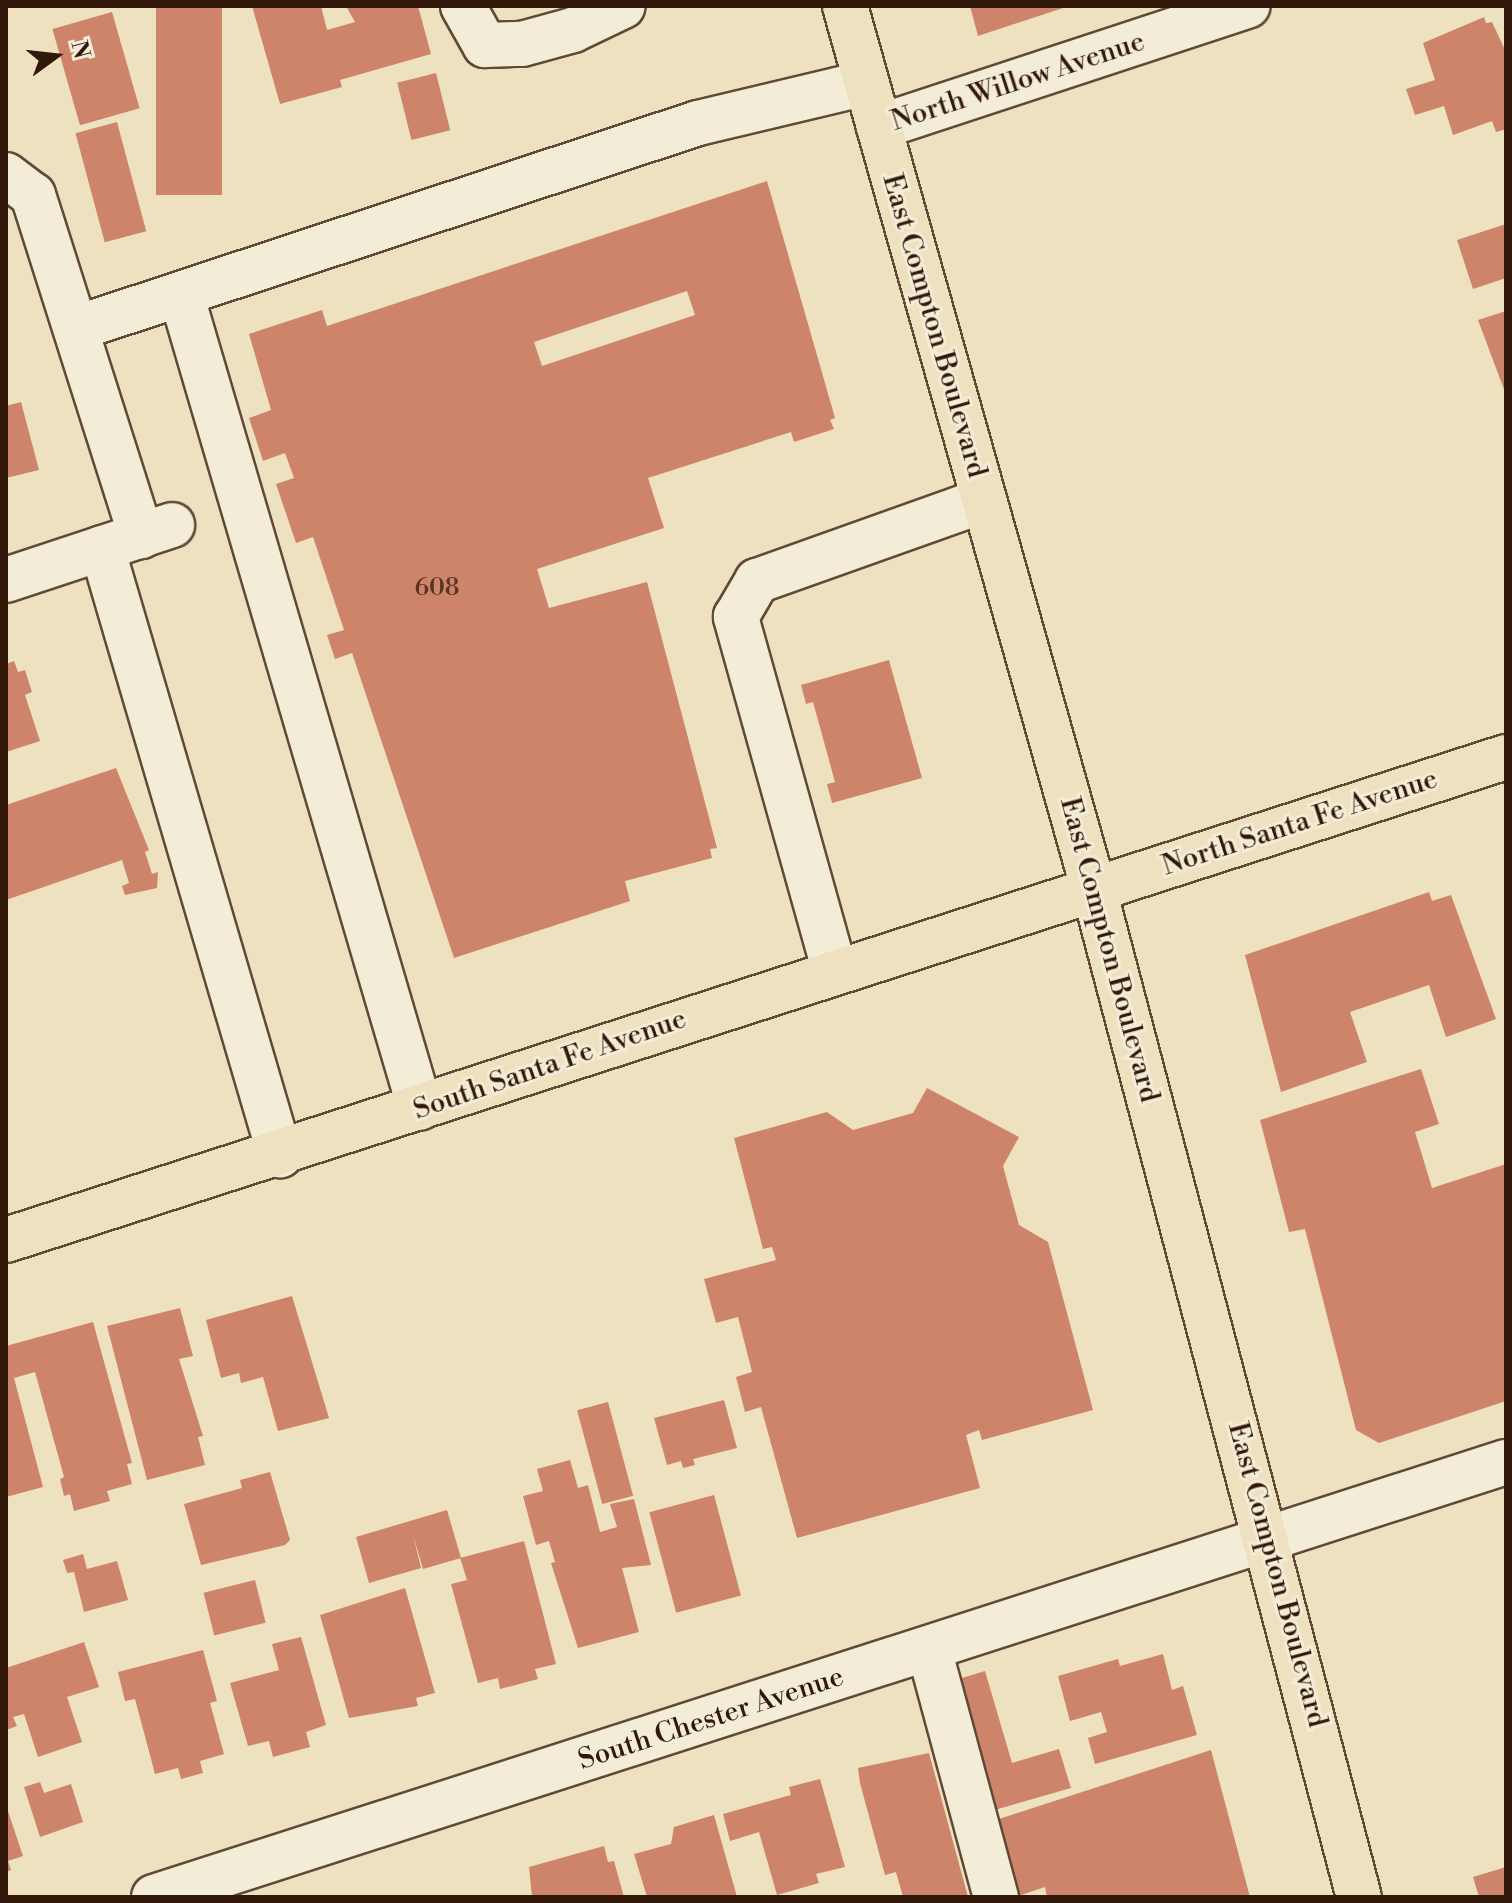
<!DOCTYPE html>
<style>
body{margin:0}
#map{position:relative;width:1512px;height:1903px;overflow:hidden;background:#ede1c0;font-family:"Libre Bodoni",serif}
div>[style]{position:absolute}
.building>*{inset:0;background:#ce846a;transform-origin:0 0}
.roads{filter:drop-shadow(2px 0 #604a37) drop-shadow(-2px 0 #604a37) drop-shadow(0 2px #604a37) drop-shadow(0 -2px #604a37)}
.minor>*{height:44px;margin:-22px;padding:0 22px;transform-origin:22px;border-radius:22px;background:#f3ecd6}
.major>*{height:44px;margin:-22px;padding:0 22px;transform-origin:22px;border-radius:22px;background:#ede1c0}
span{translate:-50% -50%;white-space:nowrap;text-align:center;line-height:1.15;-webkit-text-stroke:6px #f3ecd6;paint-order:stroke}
.number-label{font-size:24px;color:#583321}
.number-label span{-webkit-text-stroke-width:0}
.street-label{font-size:28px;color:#311809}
.frame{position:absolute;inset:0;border:8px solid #311809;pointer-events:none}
.north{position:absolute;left:16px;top:16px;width:80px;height:80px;-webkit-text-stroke:6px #f3ecd6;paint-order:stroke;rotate:75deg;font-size:22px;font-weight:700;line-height:32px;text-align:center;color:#311809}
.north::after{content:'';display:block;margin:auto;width:28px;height:36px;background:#311809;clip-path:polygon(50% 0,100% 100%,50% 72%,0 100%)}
</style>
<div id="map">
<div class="building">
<div style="left:156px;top:6px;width:66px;height:189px"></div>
<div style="clip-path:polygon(252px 6px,321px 6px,327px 30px,355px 22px,346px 6px,418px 6px,431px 54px,340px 80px,342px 87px,280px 104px)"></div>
<div style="clip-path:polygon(970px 6px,1066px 6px,1066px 7px,978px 36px)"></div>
<div style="left:112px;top:12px;width:100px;height:62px;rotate:74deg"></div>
<div style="clip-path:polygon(1484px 17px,1486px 23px,1492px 22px,1506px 52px,1506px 129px,1496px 132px,1492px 121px,1453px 135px,1444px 106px,1415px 115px,1406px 89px,1435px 80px,1423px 43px)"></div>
<div style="left:436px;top:73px;width:59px;height:40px;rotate:76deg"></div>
<div style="left:117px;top:122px;width:113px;height:43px;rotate:75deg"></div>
<div style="clip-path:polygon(evenodd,767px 181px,835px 418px,830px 420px,834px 429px,794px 442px,791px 432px,648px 478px,664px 528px,537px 569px,549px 608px,647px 582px,717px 848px,710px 849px,712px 858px,625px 881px,630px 901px,454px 958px,352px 653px,335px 659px,327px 635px,344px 630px,313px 537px,296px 543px,276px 484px,294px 478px,285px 453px,263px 461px,249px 418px,271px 410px,249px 334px,322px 310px,327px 326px,767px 181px,687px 291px,695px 315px,542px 366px,534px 342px,687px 291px)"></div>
<div style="clip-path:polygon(1506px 224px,1506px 278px,1473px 289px,1457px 240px)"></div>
<div style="clip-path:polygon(1506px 311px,1506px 392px,1505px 392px,1478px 320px)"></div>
<div style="clip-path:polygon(21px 402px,39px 470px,6px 478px,6px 406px)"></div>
<div style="clip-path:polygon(889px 660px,922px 778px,832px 803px,827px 784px,835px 782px,813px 702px,806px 704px,801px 685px)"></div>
<div style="clip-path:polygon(14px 661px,18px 672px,25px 670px,32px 692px,25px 695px,40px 741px,6px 752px,6px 664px)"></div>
<div style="clip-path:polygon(116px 768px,149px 850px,145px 852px,152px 874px,158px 872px,157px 888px,125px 895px,122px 886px,129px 883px,122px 860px,6px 900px,6px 805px)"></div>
<div style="clip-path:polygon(1429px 892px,1432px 901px,1451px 895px,1496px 1019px,1446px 1037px,1429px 985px,1350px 1012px,1367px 1062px,1281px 1092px,1245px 955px)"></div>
<div style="clip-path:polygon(1421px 1069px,1439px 1124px,1415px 1132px,1432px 1188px,1506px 1164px,1506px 1401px,1379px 1443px,1356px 1430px,1305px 1229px,1289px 1232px,1260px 1120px)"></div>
<div style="clip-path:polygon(927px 1088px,1019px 1137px,1003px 1166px,1019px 1225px,1048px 1242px,1093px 1410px,982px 1440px,979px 1430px,966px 1435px,980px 1488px,797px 1538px,761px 1407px,745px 1412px,736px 1377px,752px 1372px,738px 1317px,716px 1323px,704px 1279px,776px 1260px,772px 1247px,763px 1249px,734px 1138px,827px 1112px,853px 1130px,913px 1113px)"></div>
<div style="clip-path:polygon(292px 1296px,329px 1418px,278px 1431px,263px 1377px,241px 1383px,239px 1373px,221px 1378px,206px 1320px)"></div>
<div style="clip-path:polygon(180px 1308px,193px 1356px,179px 1359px,203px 1436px,198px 1437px,205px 1465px,147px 1480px,107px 1326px)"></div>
<div style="clip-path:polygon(93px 1322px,132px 1463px,127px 1464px,132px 1484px,107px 1491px,110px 1501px,74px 1511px,70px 1494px,64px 1496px,60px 1479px,64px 1477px,35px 1372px,14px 1378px,43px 1487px,6px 1497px,6px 1346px)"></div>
<div style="clip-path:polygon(724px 1400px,737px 1448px,693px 1459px,695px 1465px,683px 1468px,681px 1461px,667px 1465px,654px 1418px)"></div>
<div style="left:608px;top:1402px;width:97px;height:32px;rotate:75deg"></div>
<div style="clip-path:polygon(570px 1460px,578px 1488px,588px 1485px,600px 1532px,617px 1527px,610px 1504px,634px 1499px,651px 1565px,622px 1568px,639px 1632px,578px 1648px,551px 1563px,555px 1562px,549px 1541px,536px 1545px,523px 1496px,543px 1491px,537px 1469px)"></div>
<div style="clip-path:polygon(270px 1472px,290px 1540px,285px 1545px,201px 1565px,184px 1504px,242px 1488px,240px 1480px)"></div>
<div style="left:714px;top:1495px;width:104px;height:67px;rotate:75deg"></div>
<div style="clip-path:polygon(447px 1510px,461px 1558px,423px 1569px,413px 1535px,421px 1568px,369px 1583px,356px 1537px)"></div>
<div style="clip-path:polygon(524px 1541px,556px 1664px,535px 1669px,538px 1679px,500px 1689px,498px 1678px,478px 1683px,451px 1584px,467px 1580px,460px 1558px)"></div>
<div style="clip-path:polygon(83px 1554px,87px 1569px,117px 1561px,128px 1600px,84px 1612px,74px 1572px,67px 1573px,63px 1560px)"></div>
<div style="left:255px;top:1580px;width:44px;height:53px;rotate:76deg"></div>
<div style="clip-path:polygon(405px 1588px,435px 1693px,416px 1698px,418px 1706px,349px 1718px,320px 1615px)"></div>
<div style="clip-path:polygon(301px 1637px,326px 1725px,306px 1732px,310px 1747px,273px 1757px,269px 1741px,248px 1746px,230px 1683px,279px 1670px,272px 1644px)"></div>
<div style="clip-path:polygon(84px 1642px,99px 1687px,67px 1697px,82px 1742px,38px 1757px,24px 1714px,13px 1717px,17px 1726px,6px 1730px,6px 1668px)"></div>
<div style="clip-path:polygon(203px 1650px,217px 1701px,210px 1703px,224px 1754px,200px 1761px,203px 1773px,181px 1779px,178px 1768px,155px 1774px,135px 1699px,125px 1701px,118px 1672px)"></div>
<div style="clip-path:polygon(1163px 1654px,1172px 1690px,1183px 1686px,1197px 1735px,1095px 1764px,1088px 1738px,1107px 1732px,1101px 1712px,1070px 1721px,1058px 1676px,1118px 1659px,1120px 1666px)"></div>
<div style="clip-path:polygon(985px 1671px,1012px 1763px,1059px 1749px,1071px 1788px,991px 1811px,952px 1681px)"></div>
<div style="clip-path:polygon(1211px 1750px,1250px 1897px,1047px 1897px,1045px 1887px,1018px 1896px,993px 1821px)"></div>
<div style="clip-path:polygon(929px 1753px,968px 1897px,903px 1897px,896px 1872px,885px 1875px,860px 1783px,858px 1768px)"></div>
<div style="clip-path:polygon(820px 1779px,845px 1867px,816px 1874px,819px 1883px,777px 1895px,759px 1832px,730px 1841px,723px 1814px,791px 1795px,789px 1787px)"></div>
<div style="clip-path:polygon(40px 1782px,44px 1793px,71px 1784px,83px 1822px,40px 1837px,24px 1787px)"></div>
<div style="clip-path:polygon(6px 1805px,23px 1856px,8px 1861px,11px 1870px,6px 1872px)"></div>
<div style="clip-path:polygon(714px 1815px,737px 1897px,647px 1897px,634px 1854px,671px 1844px,674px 1827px)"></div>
<div style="clip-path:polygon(604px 1846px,608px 1862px,614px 1861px,624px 1897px,532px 1897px,529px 1867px)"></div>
<div style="clip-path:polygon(1506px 1867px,1506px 1897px,1479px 1897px,1473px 1877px)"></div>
</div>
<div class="roads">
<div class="minor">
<div style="left:463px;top:6px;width:45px;rotate:60.6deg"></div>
<div style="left:485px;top:45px;width:37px;rotate:-2deg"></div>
<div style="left:522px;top:44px;width:53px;rotate:-15.4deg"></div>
<div style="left:573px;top:30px;width:55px;rotate:-25.6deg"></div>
<div style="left:879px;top:127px;width:388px;rotate:-18.2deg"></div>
<div style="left:6px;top:175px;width:34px;rotate:37deg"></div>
<div style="left:33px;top:195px;width:358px;rotate:72.4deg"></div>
<div style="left:181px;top:294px;width:848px;rotate:73.64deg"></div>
<div style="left:77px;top:328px;width:654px;rotate:-18.27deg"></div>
<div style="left:698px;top:123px;width:173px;rotate:-13.4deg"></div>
<div style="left:102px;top:548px;width:633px;rotate:73.66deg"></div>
<div style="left:6px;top:580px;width:175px;rotate:-18.3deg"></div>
<div style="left:835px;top:972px;width:369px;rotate:-105.6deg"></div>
<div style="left:736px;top:617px;width:42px;rotate:-59.7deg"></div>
<div style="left:757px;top:581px;width:241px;rotate:-19.6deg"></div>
<div style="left:929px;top:1649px;width:257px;rotate:74.9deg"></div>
<div style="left:154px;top:1897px;width:1420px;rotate:-17.84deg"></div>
</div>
<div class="major">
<div style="left:845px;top:6px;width:918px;rotate:74.27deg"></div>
<div style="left:1094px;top:890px;width:1041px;rotate:75.26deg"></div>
<div style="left:6px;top:1240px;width:1576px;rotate:-17.85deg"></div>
</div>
</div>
<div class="number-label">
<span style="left:437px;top:589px">608</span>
</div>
<div class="street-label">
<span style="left:1018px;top:82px;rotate:-18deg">North Willow Avenue</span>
<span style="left:934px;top:326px;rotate:74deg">East Compton Boulevard</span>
<span style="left:1300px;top:823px;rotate:-18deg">North Santa Fe Avenue</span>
<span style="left:1109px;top:950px;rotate:75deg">East Compton Boulevard</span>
<span style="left:550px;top:1065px;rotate:-19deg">South Santa Fe Avenue</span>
<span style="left:1277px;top:1575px;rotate:75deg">East Compton Boulevard</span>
<span style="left:711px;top:1719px;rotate:-18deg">South Chester Avenue</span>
</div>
<div class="frame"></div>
<div class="north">N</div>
</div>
